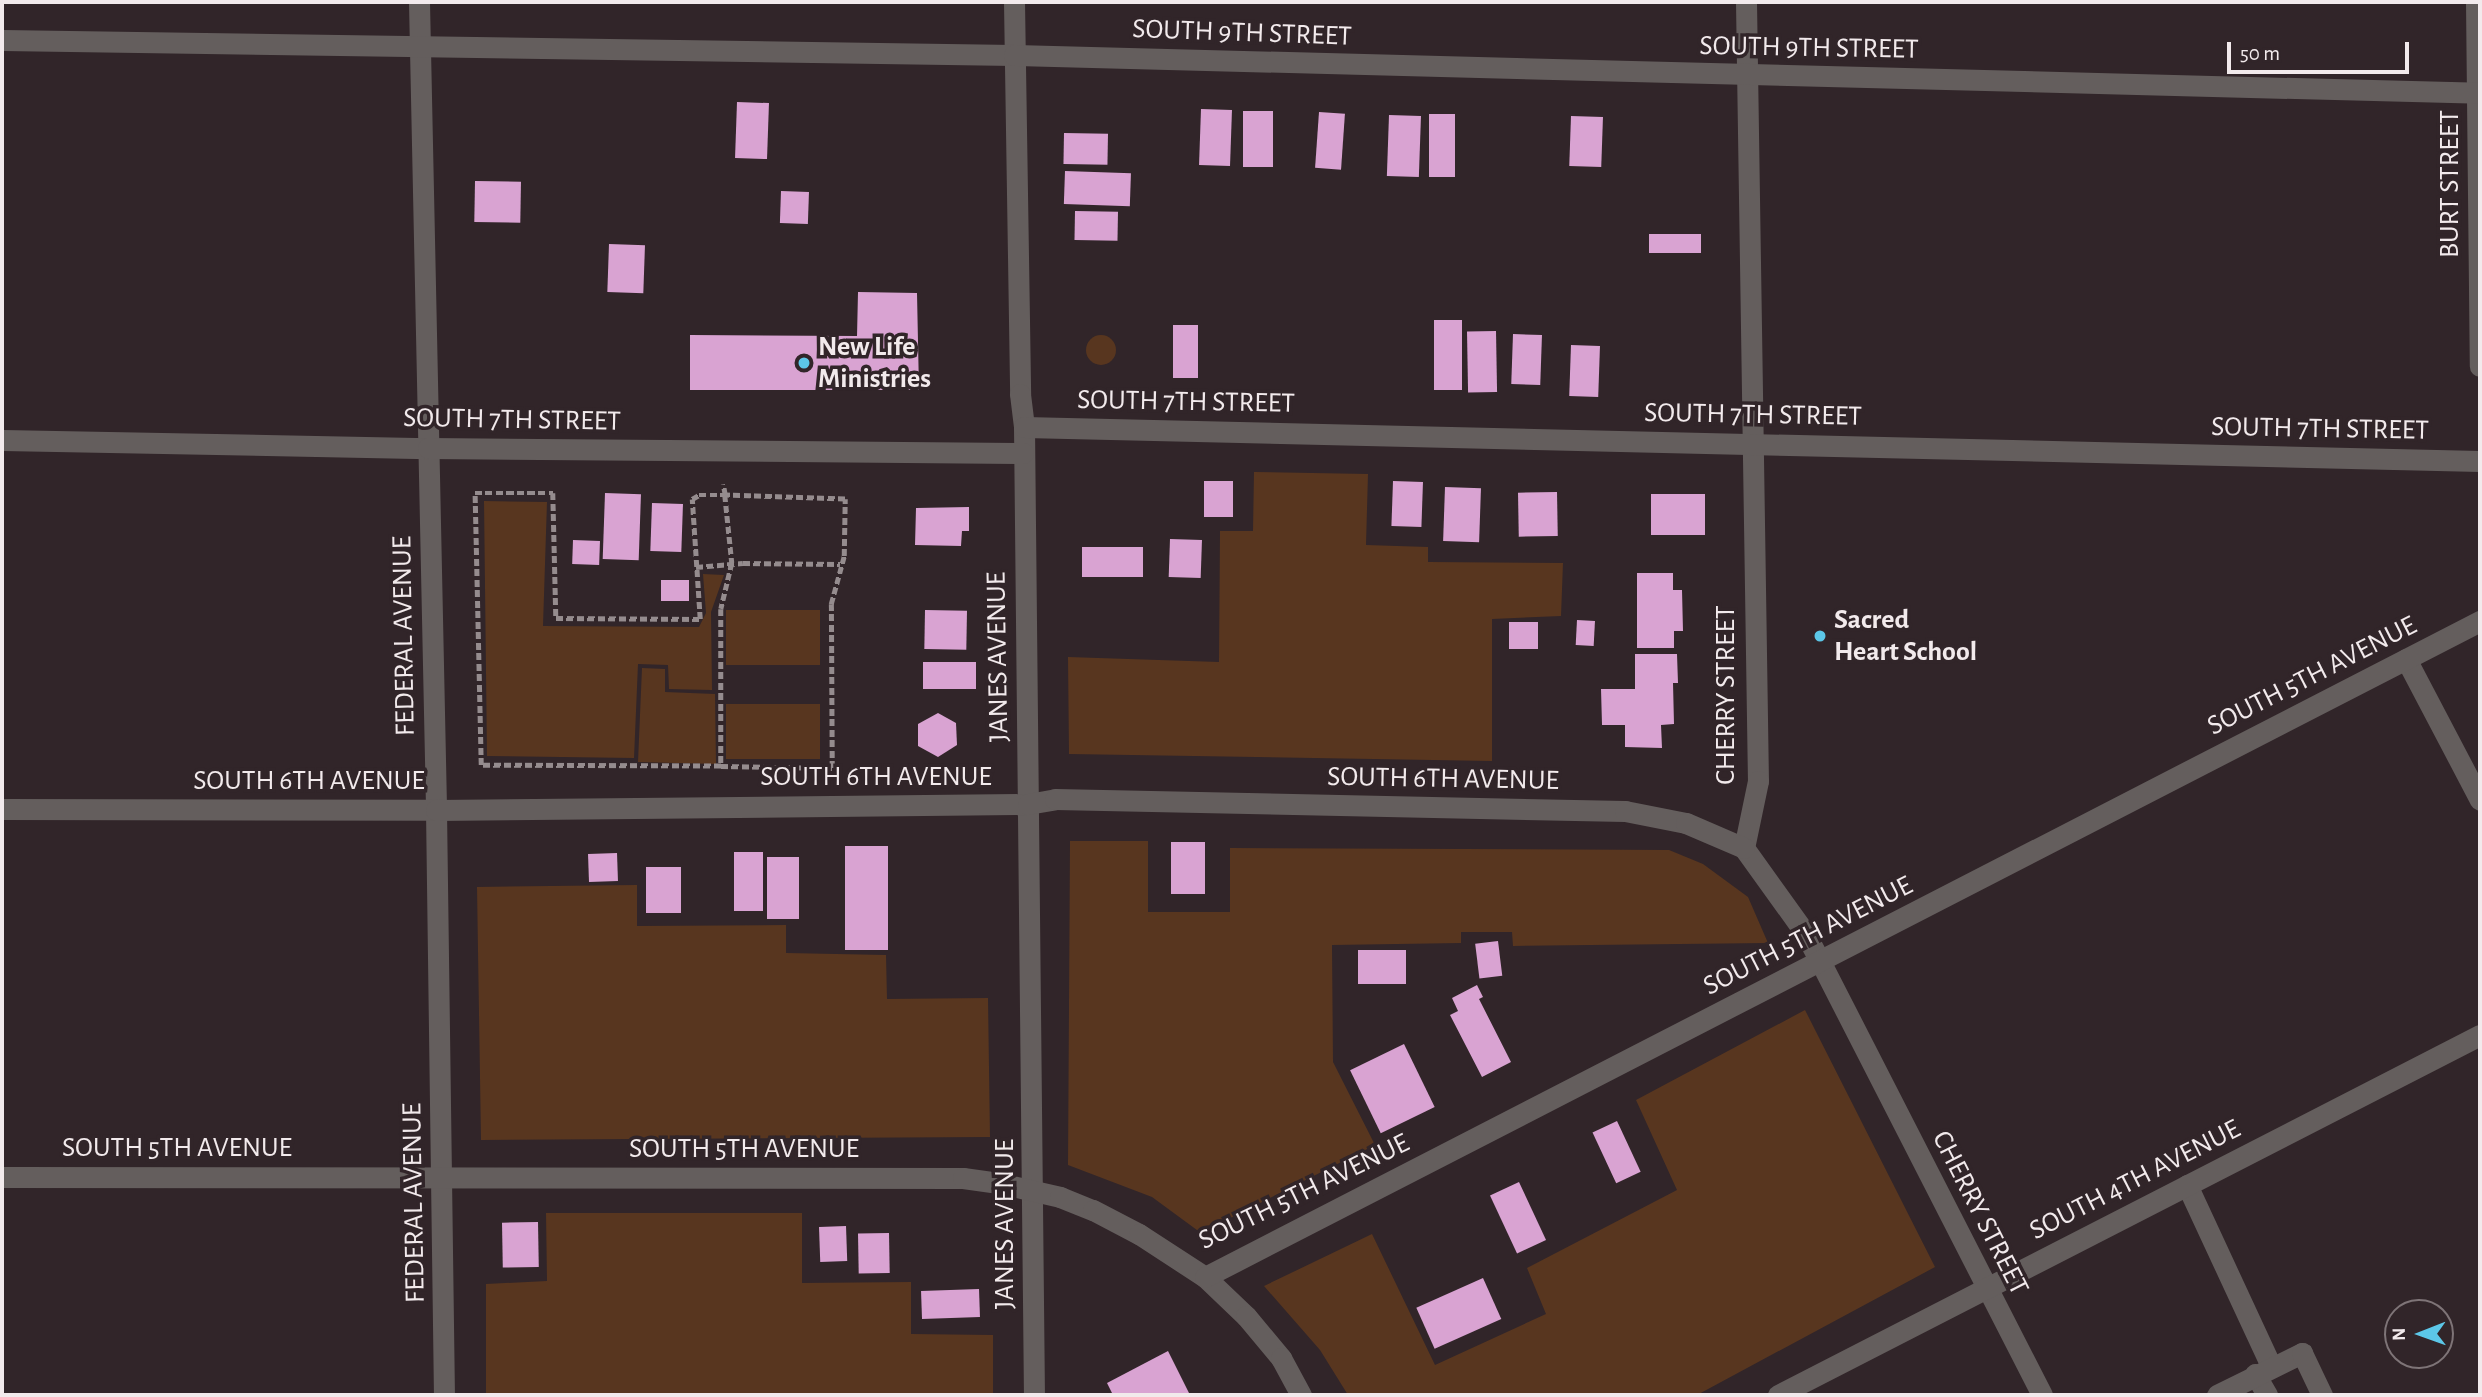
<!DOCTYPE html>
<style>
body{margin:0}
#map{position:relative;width:2482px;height:1397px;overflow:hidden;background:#312529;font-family:"Alegreya Sans",sans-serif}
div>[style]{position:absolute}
.green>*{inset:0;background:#58361f;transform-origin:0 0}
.round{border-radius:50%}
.building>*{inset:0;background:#d9a3d2;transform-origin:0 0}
.path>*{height:4.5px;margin-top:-2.25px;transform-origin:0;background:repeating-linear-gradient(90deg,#958c8e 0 7px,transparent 0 10.5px)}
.minor>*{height:21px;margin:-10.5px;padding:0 10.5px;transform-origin:10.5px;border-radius:10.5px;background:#645e5d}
.dots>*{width:19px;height:19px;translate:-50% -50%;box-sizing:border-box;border:4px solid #312529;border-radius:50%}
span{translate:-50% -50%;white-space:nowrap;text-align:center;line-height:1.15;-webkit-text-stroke:7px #312529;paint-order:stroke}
.street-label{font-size:28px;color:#f2eaec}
.poi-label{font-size:28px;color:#f2eaec;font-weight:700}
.left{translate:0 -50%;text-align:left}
.frame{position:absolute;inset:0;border:4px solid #f2eaec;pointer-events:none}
.north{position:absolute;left:2384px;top:1299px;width:70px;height:70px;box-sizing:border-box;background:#312529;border:2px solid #7e7477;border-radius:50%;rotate:269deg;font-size:19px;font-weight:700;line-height:28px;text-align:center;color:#f2eaec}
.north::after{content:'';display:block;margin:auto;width:24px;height:32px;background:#5cc7e8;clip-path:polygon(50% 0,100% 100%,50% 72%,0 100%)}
.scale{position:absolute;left:2227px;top:42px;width:182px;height:32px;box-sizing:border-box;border:4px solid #f2eaec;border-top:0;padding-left:9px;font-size:21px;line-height:24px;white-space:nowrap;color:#f2eaec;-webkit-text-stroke:5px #312529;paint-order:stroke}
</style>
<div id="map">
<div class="green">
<div class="round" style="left:1086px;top:335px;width:30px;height:30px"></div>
<div style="clip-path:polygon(1254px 472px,1368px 474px,1366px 545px,1428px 547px,1428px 562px,1563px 563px,1561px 616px,1492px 619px,1492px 761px,1069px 754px,1068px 657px,1219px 662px,1220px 531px,1253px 531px)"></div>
<div style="clip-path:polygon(484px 501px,547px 502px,543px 626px,699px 627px,706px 613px,703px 574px,724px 575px,711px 612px,712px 690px,669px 689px,668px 665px,638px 664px,634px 758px,487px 756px)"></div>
<div style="left:726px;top:610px;width:94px;height:55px"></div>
<div style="clip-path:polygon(642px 668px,665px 669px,665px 692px,715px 694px,716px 764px,638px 762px)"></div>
<div style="left:726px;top:704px;width:94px;height:55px"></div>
<div style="clip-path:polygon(1070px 841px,1148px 841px,1148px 912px,1230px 912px,1230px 848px,1669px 850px,1703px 864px,1748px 897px,1768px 943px,1513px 946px,1512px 932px,1461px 932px,1461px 943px,1332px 945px,1333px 1062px,1375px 1145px,1201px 1233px,1152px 1197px,1068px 1165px)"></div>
<div style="clip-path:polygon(637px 885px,637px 926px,786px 925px,786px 953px,886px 955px,887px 999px,988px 998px,990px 1137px,481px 1140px,477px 887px)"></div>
<div style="clip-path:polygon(1805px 1010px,1935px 1267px,1697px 1395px,1348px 1395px,1320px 1350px,1264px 1286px,1372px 1234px,1435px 1365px,1546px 1314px,1527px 1268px,1677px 1190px,1636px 1100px)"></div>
<div style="clip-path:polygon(546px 1213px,802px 1213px,802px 1283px,911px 1282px,911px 1334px,993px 1335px,993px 1395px,486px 1395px,486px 1284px,547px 1281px)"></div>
</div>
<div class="building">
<div style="left:737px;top:102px;width:32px;height:56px;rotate:2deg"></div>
<div style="left:1201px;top:109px;width:31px;height:56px;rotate:2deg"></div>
<div style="left:1243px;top:111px;width:30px;height:56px"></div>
<div style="left:1319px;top:112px;width:26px;height:56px;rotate:4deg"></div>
<div style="left:1429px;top:114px;width:26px;height:63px"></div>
<div style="left:1389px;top:115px;width:32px;height:61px;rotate:2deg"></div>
<div style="left:1571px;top:116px;width:32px;height:50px;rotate:2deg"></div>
<div style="left:1064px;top:133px;width:44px;height:31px;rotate:1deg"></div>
<div style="left:1065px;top:171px;width:66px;height:33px;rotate:2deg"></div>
<div style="left:475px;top:181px;width:46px;height:41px;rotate:1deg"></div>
<div style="left:781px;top:191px;width:28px;height:32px;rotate:2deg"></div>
<div style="left:1075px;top:211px;width:43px;height:29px;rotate:1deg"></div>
<div style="left:1649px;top:234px;width:52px;height:19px"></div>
<div style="left:609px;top:244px;width:36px;height:48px;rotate:2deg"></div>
<div style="clip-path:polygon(858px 292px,917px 293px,919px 390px,690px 390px,690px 335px,857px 336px)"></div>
<div style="left:1434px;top:320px;width:28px;height:70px"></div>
<div style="left:1173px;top:325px;width:25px;height:53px"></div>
<div style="left:1496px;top:331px;width:61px;height:29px;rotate:89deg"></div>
<div style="left:1513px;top:334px;width:29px;height:50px;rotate:2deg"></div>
<div style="left:1571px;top:345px;width:29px;height:51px;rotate:2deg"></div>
<div style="left:1204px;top:481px;width:29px;height:36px"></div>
<div style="left:1393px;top:481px;width:30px;height:45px;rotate:2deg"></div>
<div style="left:1445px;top:487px;width:36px;height:54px;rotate:2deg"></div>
<div style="left:1557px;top:492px;width:44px;height:39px;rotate:89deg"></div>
<div style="left:605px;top:493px;width:36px;height:66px;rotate:2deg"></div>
<div style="left:1651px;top:494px;width:54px;height:41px"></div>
<div style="left:652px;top:503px;width:31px;height:48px;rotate:2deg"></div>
<div style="clip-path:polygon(969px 507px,969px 531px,962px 531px,961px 546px,915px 545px,916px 508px)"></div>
<div style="left:1170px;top:539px;width:32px;height:38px;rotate:2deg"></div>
<div style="left:573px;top:540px;width:27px;height:24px;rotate:2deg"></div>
<div style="left:1082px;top:547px;width:61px;height:30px"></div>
<div style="clip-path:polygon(1637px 573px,1673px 573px,1673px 590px,1682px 590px,1683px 631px,1674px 631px,1674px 648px,1637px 648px)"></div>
<div style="left:689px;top:580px;width:21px;height:28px;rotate:90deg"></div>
<div style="left:925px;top:610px;width:42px;height:39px;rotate:1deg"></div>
<div style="left:1577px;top:620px;width:18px;height:25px;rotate:3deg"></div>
<div style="left:1509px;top:622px;width:29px;height:27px"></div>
<div style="clip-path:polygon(1635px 654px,1677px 654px,1678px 683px,1673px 683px,1674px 724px,1661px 725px,1662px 748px,1625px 747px,1625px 725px,1602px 725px,1601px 689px,1635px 689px)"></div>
<div style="left:923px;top:662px;width:53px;height:27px"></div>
<div style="clip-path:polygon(938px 713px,956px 723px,957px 745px,938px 757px,918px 746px,918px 724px)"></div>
<div style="left:1171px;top:842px;width:34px;height:52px"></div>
<div style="left:845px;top:846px;width:43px;height:104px"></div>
<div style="left:734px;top:852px;width:29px;height:59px"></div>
<div style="left:617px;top:853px;width:28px;height:29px;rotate:88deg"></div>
<div style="left:767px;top:857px;width:32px;height:62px"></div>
<div style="left:646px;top:867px;width:35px;height:46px"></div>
<div style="left:1498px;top:941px;width:35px;height:23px;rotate:83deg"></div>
<div style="left:1358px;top:950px;width:48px;height:34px"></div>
<div style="clip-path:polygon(1477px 985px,1483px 997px,1479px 999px,1511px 1062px,1482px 1077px,1450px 1015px,1458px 1011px,1452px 998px)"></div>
<div style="left:1404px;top:1044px;width:70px;height:60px;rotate:64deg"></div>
<div style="left:1617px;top:1121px;width:56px;height:27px;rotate:65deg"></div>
<div style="left:1519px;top:1182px;width:64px;height:32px;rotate:65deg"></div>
<div style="left:538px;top:1222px;width:45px;height:36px;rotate:89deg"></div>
<div style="left:846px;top:1226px;width:35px;height:27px;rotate:88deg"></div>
<div style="left:889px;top:1233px;width:40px;height:31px;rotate:89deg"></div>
<div style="left:1483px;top:1278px;width:45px;height:73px;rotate:66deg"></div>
<div style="left:979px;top:1289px;width:28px;height:58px;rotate:88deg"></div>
<div style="clip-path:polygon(1168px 1351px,1190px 1395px,1113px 1395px,1107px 1383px)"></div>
</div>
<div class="path">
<div style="left:475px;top:493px;width:78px"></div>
<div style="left:553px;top:493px;width:125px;rotate:88.6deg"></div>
<div style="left:556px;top:618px;width:144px;rotate:0.4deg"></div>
<div style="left:700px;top:619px;width:120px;rotate:-93.8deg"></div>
<div style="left:692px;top:499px;width:8px;rotate:-30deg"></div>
<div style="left:699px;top:495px;width:26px"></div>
<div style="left:725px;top:495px;width:68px;rotate:84.1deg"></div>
<div style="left:732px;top:563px;width:47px;rotate:103.4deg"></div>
<div style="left:721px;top:609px;width:157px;rotate:90deg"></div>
<div style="left:721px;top:766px;width:240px;rotate:-179.8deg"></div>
<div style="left:481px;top:765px;width:272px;rotate:-91.3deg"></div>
<div style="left:696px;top:567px;width:47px;rotate:-4.9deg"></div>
<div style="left:743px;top:563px;width:97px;rotate:0.6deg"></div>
<div style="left:721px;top:766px;width:111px;rotate:1deg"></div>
<div style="left:832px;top:768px;width:164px;rotate:-90.3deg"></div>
<div style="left:831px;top:604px;width:50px;rotate:-74.8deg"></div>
<div style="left:844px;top:556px;width:57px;rotate:-89deg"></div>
<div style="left:845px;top:499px;width:120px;rotate:-178.1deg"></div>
<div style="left:725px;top:495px;width:11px;rotate:-100deg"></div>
</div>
<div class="minor">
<div style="left:419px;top:2px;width:808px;rotate:88.79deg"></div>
<div style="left:436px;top:810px;width:585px;rotate:89.22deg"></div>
<div style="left:1014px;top:2px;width:392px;rotate:89.1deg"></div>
<div style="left:1020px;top:394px;width:33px;rotate:83deg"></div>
<div style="left:1024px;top:427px;width:968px;rotate:89.41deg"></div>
<div style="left:1746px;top:2px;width:779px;rotate:89.12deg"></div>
<div style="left:1758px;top:781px;width:68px;rotate:101.8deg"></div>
<div style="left:1744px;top:848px;width:105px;rotate:54.3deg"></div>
<div style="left:1805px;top:933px;width:32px;rotate:62deg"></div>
<div style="left:1820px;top:961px;width:487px;rotate:62.9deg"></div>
<div style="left:2476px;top:2px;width:364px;rotate:89.4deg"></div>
<div style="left:2px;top:40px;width:1012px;rotate:0.85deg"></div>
<div style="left:1014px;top:55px;width:1466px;rotate:1.48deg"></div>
<div style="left:1024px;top:427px;width:1456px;rotate:1.34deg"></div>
<div style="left:2px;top:440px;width:426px;rotate:1.1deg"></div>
<div style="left:428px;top:448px;width:595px;rotate:0.48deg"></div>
<div style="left:2406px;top:659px;width:159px;rotate:62.3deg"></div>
<div style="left:2px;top:809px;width:434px;rotate:0.1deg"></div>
<div style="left:436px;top:810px;width:592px;rotate:-0.58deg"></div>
<div style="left:1028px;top:804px;width:27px;rotate:-10deg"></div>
<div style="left:1055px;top:799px;width:570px;rotate:1.21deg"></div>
<div style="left:1625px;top:811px;width:62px;rotate:11.1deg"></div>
<div style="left:1686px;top:823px;width:63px;rotate:23.3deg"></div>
<div style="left:2px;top:1177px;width:961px;rotate:0.06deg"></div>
<div style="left:963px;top:1178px;width:36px;rotate:8deg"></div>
<div style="left:999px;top:1183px;width:63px;rotate:12.9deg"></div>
<div style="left:1060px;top:1197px;width:35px;rotate:22deg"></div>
<div style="left:1093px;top:1210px;width:52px;rotate:27.6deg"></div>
<div style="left:1139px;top:1234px;width:79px;rotate:33.1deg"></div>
<div style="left:1205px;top:1277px;width:57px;rotate:43.6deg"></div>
<div style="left:1246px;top:1316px;width:55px;rotate:50.2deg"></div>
<div style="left:1281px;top:1358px;width:42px;rotate:61.6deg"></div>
<div style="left:2187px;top:1185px;width:200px;rotate:65.1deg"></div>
<div style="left:1205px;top:1277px;width:1434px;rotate:-27.23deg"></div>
<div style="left:2255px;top:1374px;width:24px;rotate:60deg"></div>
<div style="left:1778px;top:1395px;width:789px;rotate:-27.15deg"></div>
<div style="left:2217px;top:1395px;width:95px;rotate:-26.3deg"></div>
<div style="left:2302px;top:1353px;width:47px;rotate:64.5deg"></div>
</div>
<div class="dots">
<div style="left:804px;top:363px;background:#5cc7e8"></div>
<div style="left:1820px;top:636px;background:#5cc7e8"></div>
</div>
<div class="street-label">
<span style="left:1242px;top:33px;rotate:2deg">SOUTH 9TH STREET</span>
<span style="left:1809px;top:48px;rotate:1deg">SOUTH 9TH STREET</span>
<span style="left:2450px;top:184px;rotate:-90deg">BURT STREET</span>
<span style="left:1186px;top:402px;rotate:1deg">SOUTH 7TH STREET</span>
<span style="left:1753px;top:415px;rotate:1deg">SOUTH 7TH STREET</span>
<span style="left:512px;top:420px;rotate:1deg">SOUTH 7TH STREET</span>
<span style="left:2320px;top:429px;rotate:1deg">SOUTH 7TH STREET</span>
<span style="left:404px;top:636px;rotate:-91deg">FEDERAL AVENUE</span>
<span style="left:998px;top:657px;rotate:-91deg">JANES AVENUE</span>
<span style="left:2312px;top:676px;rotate:-27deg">SOUTH 5TH AVENUE</span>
<span style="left:1726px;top:695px;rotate:-90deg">CHERRY STREET</span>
<span style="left:876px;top:777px">SOUTH 6TH AVENUE</span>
<span style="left:1443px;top:779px;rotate:1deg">SOUTH 6TH AVENUE</span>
<span style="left:309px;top:781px">SOUTH 6TH AVENUE</span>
<span style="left:1808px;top:936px;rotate:-27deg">SOUTH 5TH AVENUE</span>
<span style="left:177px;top:1148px">SOUTH 5TH AVENUE</span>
<span style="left:744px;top:1149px">SOUTH 5TH AVENUE</span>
<span style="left:2135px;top:1180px;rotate:-27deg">SOUTH 4TH AVENUE</span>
<span style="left:1304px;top:1192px;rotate:-26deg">SOUTH 5TH AVENUE</span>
<span style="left:414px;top:1203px;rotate:-91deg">FEDERAL AVENUE</span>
<span style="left:1980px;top:1213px;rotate:63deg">CHERRY STREET</span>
<span style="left:1005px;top:1224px;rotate:-90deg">JANES AVENUE</span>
</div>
<div class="poi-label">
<span class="left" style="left:818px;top:363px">New Life<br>Ministries</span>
<span class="left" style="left:1834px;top:636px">Sacred<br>Heart School</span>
</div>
<div class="frame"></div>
<div class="north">N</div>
<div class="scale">50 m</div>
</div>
